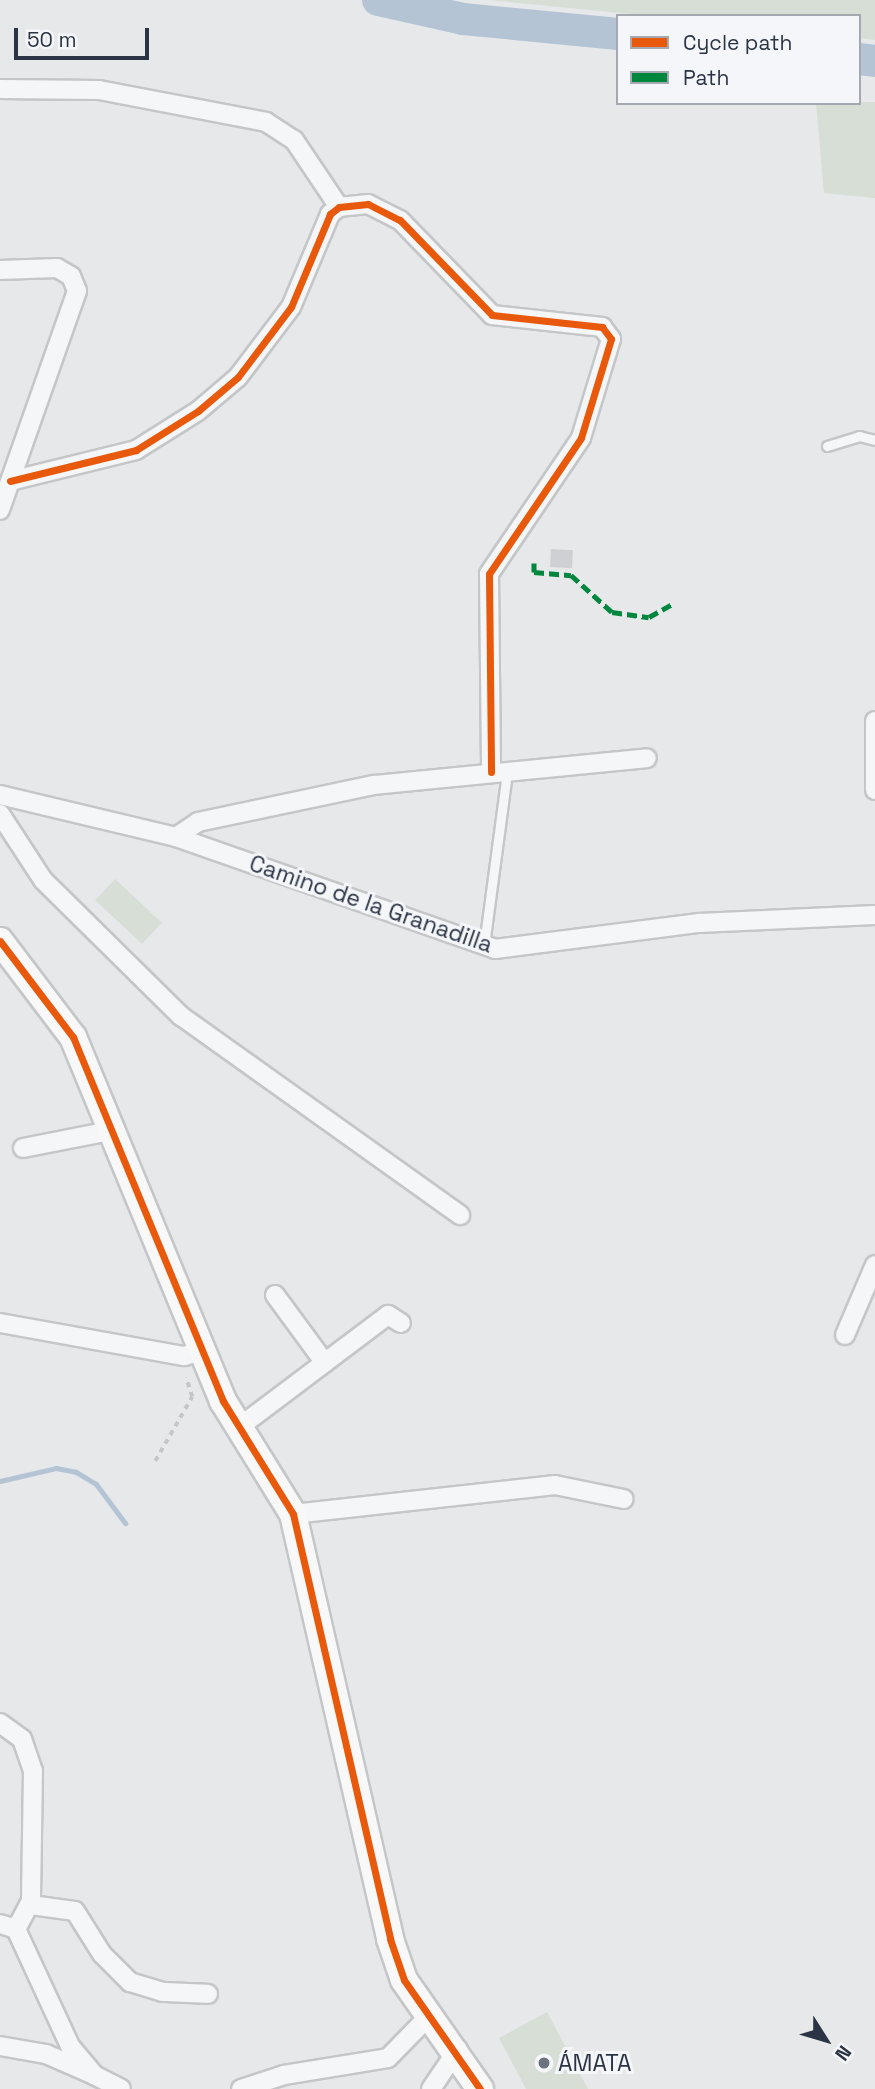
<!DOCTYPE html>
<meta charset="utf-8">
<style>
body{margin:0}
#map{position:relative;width:875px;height:2089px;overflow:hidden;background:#e6e8ea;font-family:"Space Grotesk",sans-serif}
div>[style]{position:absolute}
.green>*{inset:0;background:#d6ded6;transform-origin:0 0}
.stream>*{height:5px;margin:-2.5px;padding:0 2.5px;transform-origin:2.5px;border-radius:2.5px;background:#b4c4d5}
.river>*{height:32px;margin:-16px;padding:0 16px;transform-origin:16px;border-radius:16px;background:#b4c4d5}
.building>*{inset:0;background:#ced0d3;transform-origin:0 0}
.path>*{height:3.5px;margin-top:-1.75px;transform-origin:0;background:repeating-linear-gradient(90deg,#c5c6ca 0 5px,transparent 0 10px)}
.roads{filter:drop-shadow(2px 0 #c4c6c8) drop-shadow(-2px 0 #c4c6c8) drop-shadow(0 2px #c4c6c8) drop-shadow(0 -2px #c4c6c8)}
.lane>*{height:9px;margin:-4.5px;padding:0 4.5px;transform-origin:4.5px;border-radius:4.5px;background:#f5f6f7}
.street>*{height:18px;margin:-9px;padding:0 9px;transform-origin:9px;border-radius:9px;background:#f5f6f7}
.secondary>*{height:26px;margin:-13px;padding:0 13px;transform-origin:13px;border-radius:13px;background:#f8f8f8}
.quiet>*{height:5px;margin-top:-2.5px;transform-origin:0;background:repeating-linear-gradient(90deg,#00873e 0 10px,transparent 0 15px)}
.cycleway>*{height:7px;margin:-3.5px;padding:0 3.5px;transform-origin:3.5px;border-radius:3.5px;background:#e8590c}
.dots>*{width:19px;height:19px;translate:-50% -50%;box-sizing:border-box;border:4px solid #f4f6f9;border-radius:50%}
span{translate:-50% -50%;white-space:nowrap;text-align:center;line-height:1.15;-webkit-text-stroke:6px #f4f6f9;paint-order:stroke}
.street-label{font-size:23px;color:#2b3445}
.poi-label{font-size:23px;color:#2b3445}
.left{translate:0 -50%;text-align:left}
.legend{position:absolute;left:616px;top:14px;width:245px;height:91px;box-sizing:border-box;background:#f4f6f9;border:2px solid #a4a8b1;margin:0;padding:9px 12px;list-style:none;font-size:21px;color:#2b3445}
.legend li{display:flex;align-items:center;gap:14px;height:35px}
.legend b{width:35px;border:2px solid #a4a8b1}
.north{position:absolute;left:791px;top:2005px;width:70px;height:70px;-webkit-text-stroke:5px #f4f6f9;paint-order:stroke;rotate:127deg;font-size:19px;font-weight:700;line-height:28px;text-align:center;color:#2b3445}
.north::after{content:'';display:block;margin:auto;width:24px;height:32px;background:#2b3445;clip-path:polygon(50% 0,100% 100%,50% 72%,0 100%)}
.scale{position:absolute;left:14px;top:28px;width:135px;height:32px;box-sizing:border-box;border:4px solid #2b3445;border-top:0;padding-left:9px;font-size:21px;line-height:24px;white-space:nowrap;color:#2b3445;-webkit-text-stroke:5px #f4f6f9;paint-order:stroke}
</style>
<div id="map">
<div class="green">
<div style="clip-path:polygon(489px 0,875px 0,875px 40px,859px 38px,859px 16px,651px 16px)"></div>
<div style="clip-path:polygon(875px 102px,875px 198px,824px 193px,816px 103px)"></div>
<div style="left:115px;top:879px;width:64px;height:29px;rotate:43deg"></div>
<div style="clip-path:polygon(547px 2012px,588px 2089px,526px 2089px,499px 2038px)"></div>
</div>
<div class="stream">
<div style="left:0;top:1481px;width:57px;rotate:-13.1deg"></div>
<div style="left:56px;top:1468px;width:20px;rotate:11deg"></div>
<div style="left:76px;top:1472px;width:23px;rotate:31deg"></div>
<div style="left:96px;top:1484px;width:49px;rotate:53.4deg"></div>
</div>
<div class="river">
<div style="left:378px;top:0;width:87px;rotate:12.6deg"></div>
<div style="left:463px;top:19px;width:156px;rotate:5.5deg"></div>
<div style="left:859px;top:59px;width:16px;rotate:7deg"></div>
</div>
<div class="building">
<div style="left:551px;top:549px;width:22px;height:18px;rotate:3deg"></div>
</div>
<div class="path">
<div style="left:155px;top:1461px;width:74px;rotate:-60deg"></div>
<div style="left:192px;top:1397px;width:20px;rotate:-108deg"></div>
</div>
<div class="roads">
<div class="lane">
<div style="left:827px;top:446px;width:34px;rotate:-17deg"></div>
<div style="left:859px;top:436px;width:16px;rotate:14deg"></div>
<div style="left:484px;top:945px;width:175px;rotate:-82.4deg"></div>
</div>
<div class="street">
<div style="left:0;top:89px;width:99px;rotate:0.6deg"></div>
<div style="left:99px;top:90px;width:170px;rotate:10.8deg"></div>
<div style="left:266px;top:122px;width:33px;rotate:33deg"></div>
<div style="left:294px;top:140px;width:81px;rotate:56.1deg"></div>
<div style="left:0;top:270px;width:57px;rotate:-2deg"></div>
<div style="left:57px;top:268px;width:16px;rotate:30deg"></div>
<div style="left:71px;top:276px;width:16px;rotate:68deg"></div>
<div style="left:77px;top:291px;width:232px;rotate:109.4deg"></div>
<div style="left:10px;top:481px;width:130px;rotate:-13.8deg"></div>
<div style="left:136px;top:450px;width:73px;rotate:-32.2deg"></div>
<div style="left:198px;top:411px;width:52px;rotate:-40.4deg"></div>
<div style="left:238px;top:377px;width:88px;rotate:-52.9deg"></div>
<div style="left:291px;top:307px;width:101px;rotate:-67.2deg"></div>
<div style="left:330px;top:214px;width:11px;rotate:-38deg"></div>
<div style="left:339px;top:207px;width:29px;rotate:-6deg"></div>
<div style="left:368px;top:204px;width:36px;rotate:27deg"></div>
<div style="left:400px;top:220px;width:132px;rotate:45.9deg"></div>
<div style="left:492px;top:315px;width:111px;rotate:6.2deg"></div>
<div style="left:602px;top:327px;width:15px;rotate:53deg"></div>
<div style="left:611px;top:339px;width:103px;rotate:106.9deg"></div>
<div style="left:581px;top:438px;width:164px;rotate:124.1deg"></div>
<div style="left:489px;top:574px;width:198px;rotate:89.4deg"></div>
<div style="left:875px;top:721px;width:69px;rotate:90deg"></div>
<div style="left:0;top:795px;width:181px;rotate:13.4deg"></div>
<div style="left:176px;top:837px;width:338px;rotate:19.3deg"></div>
<div style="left:495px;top:949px;width:206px;rotate:-7.3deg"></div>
<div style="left:699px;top:923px;width:176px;rotate:-2.6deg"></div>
<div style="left:0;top:814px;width:79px;rotate:56.9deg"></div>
<div style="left:43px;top:880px;width:194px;rotate:44.6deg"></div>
<div style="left:181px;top:1016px;width:343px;rotate:35.5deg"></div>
<div style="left:176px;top:837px;width:27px;rotate:-34deg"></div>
<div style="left:198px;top:822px;width:180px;rotate:-11.9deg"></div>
<div style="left:374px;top:785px;width:274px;rotate:-5.6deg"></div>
<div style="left:23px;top:1148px;width:89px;rotate:-11.1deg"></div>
<div style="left:275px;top:1295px;width:84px;rotate:53.7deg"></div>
<div style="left:0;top:1323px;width:187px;rotate:10.2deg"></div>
<div style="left:184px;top:1356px;width:18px;rotate:-16deg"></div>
<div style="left:845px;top:1335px;width:76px;rotate:-66.8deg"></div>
<div style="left:238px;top:1428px;width:188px;rotate:-37deg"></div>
<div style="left:388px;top:1315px;width:15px;rotate:32deg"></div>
<div style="left:293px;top:1514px;width:264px;rotate:-6.3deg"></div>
<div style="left:555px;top:1485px;width:70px;rotate:11.5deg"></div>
<div style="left:0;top:1723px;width:27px;rotate:36deg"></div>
<div style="left:22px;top:1739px;width:34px;rotate:71deg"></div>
<div style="left:33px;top:1771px;width:130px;rotate:90.9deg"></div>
<div style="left:31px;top:1901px;width:32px;rotate:118deg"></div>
<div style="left:31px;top:1905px;width:44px;rotate:7.8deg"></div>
<div style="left:75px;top:1911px;width:51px;rotate:57.9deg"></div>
<div style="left:102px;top:1954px;width:40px;rotate:45deg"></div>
<div style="left:130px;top:1982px;width:34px;rotate:17deg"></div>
<div style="left:163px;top:1992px;width:45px;rotate:2.5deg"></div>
<div style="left:0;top:1924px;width:17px;rotate:17deg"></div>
<div style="left:16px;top:1929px;width:129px;rotate:65.2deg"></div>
<div style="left:70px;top:2046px;width:38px;rotate:50deg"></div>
<div style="left:94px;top:2075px;width:30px;rotate:27deg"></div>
<div style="left:0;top:2046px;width:47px;rotate:9.9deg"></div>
<div style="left:46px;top:2054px;width:52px;rotate:23.6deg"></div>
<div style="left:241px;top:2089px;width:45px;rotate:-18deg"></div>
<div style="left:284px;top:2075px;width:105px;rotate:-9.3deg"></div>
<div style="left:388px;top:2058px;width:57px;rotate:-45.7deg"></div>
<div style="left:431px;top:2089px;width:48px;rotate:-56deg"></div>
</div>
<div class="secondary">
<div style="left:0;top:941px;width:121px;rotate:52.8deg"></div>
<div style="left:73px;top:1037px;width:394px;rotate:67.6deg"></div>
<div style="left:223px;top:1401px;width:133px;rotate:58.2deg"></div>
<div style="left:293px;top:1514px;width:436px;rotate:77.1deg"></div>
<div style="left:390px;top:1939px;width:43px;rotate:71.1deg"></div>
<div style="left:404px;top:1980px;width:133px;rotate:55.1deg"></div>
</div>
</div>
<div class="quiet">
<div style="left:534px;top:563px;width:9px;rotate:90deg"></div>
<div style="left:534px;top:572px;width:37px;rotate:5deg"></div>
<div style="left:571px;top:575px;width:55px;rotate:42.1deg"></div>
<div style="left:612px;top:612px;width:37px;rotate:8deg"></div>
<div style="left:649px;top:617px;width:26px;rotate:-29deg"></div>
</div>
<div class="cycleway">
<div style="left:10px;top:481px;width:130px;rotate:-13.8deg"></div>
<div style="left:136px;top:450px;width:73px;rotate:-32.2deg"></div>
<div style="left:198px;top:411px;width:52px;rotate:-40.4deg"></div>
<div style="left:238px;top:377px;width:88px;rotate:-52.9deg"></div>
<div style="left:291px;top:307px;width:101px;rotate:-67.2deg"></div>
<div style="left:330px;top:214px;width:11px;rotate:-38deg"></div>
<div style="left:339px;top:207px;width:29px;rotate:-6deg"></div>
<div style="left:368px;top:204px;width:36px;rotate:27deg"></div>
<div style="left:400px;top:220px;width:132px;rotate:45.9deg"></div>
<div style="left:492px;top:315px;width:111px;rotate:6.2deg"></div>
<div style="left:602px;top:327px;width:15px;rotate:53deg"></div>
<div style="left:611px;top:339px;width:103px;rotate:106.9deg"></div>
<div style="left:581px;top:438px;width:164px;rotate:124.1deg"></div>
<div style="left:489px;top:574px;width:198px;rotate:89.4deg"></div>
<div style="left:0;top:941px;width:121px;rotate:52.8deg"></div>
<div style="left:73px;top:1037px;width:394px;rotate:67.6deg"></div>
<div style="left:223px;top:1401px;width:133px;rotate:58.2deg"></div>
<div style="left:293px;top:1514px;width:436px;rotate:77.1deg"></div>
<div style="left:390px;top:1939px;width:43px;rotate:71.1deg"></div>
<div style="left:404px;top:1980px;width:133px;rotate:55.1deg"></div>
</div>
<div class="dots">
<div style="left:544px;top:2063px;background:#6c737f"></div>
</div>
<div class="street-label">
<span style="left:371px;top:904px;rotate:19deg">Camino de la Granadilla</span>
</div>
<div class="poi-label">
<span class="left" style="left:558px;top:2063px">ÁMATA</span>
</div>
<ul class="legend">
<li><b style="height:9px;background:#e8590c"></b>Cycle path</li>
<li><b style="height:9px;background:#00873e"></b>Path</li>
</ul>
<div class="north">N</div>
<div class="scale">50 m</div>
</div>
